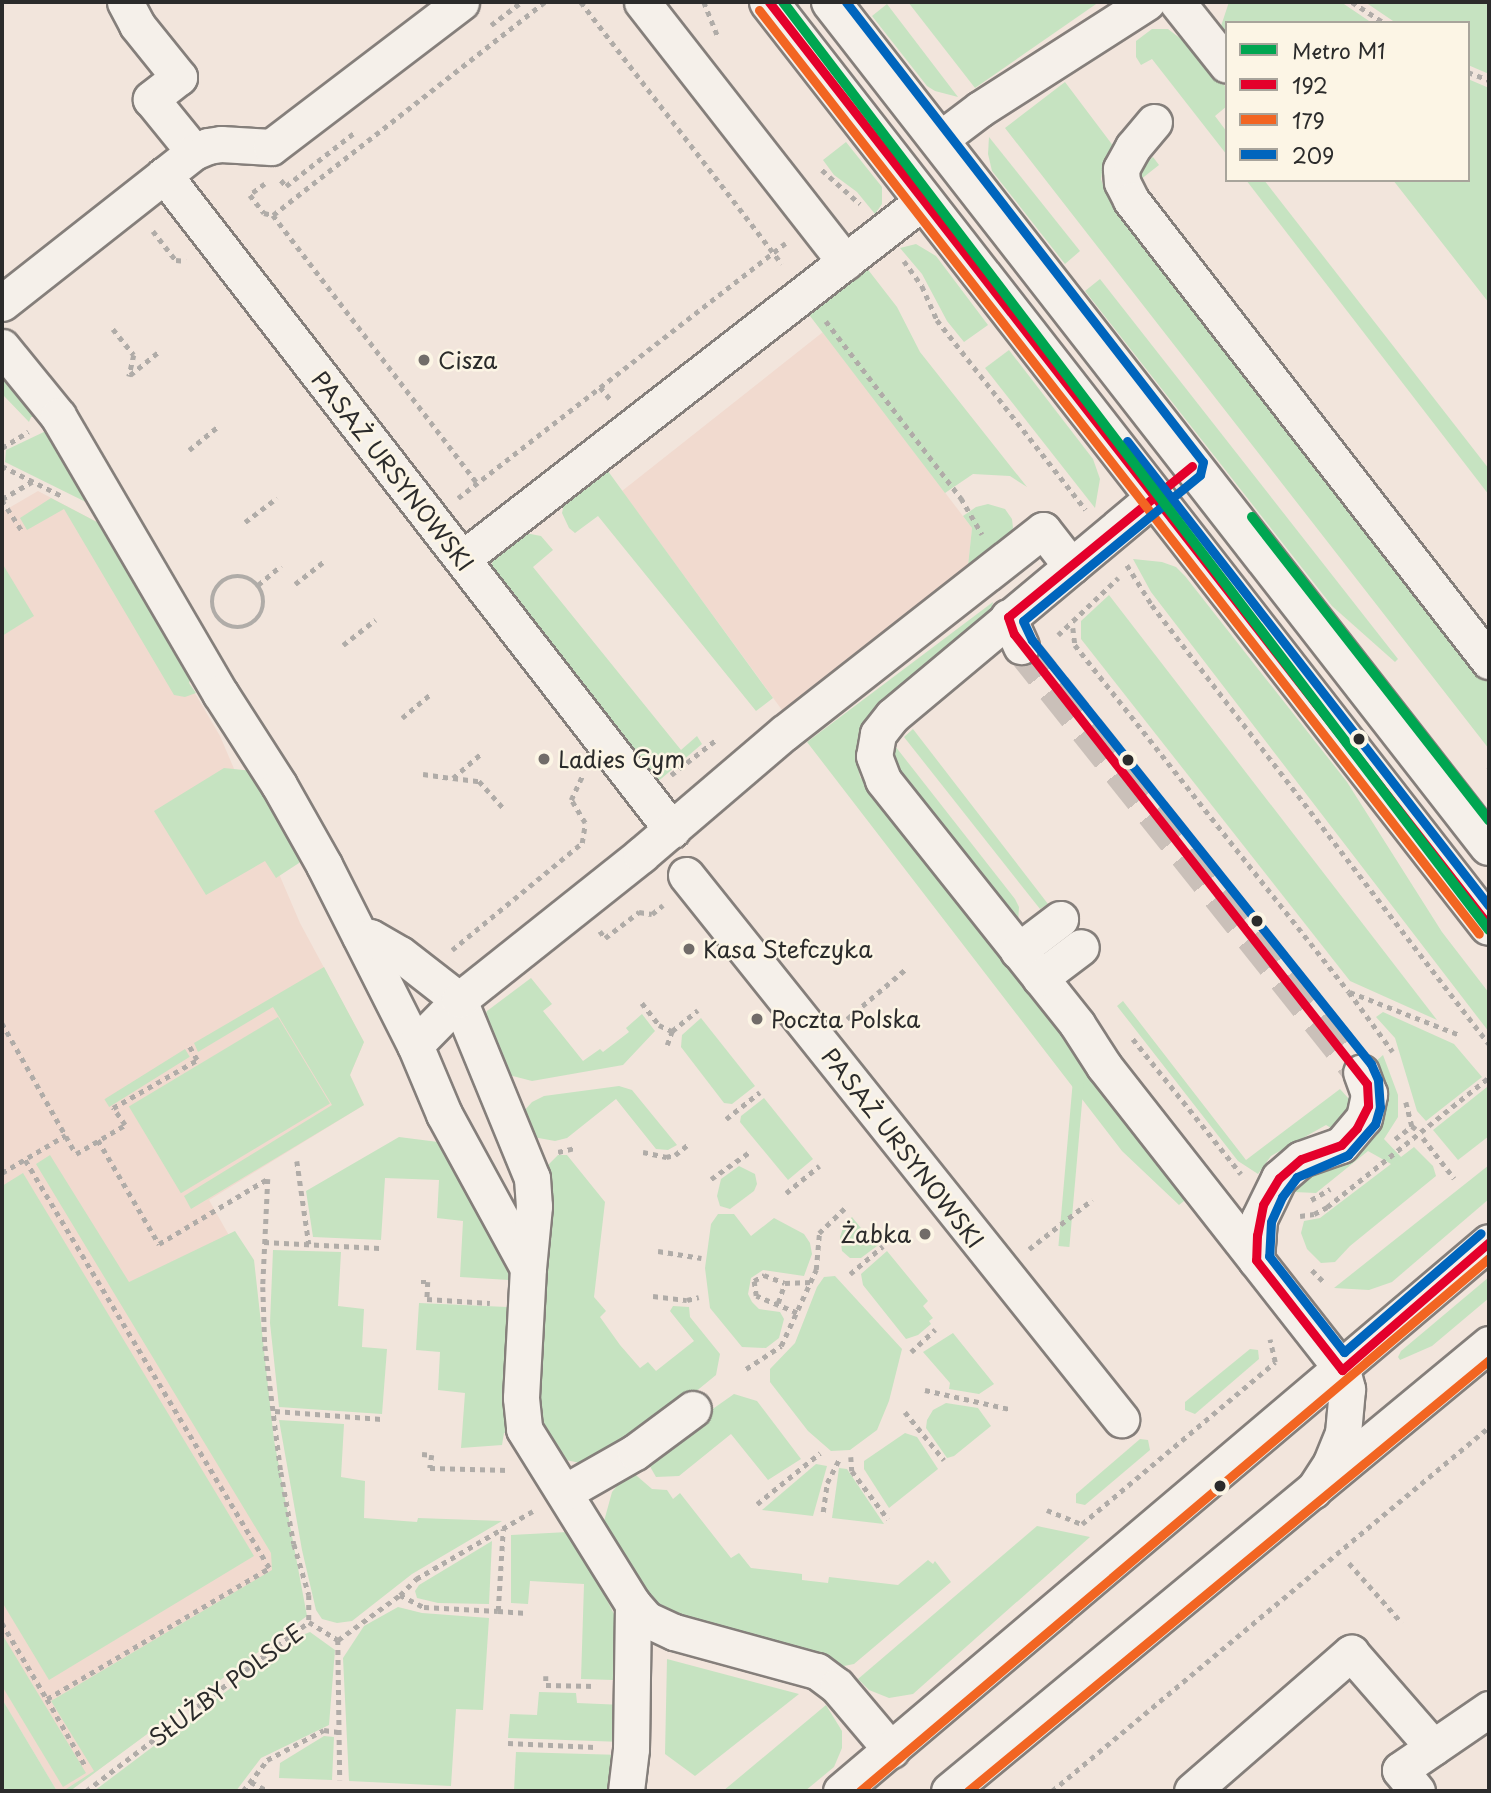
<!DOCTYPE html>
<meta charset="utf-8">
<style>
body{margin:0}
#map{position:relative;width:1491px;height:1793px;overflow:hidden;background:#f2e5dc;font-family:"Playpen Sans",sans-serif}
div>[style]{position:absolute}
.built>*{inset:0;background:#f1dacf}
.green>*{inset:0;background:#c6e3c1;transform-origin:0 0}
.minor-tunnel>*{height:35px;margin-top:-17.5px;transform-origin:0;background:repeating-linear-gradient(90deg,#cac0b9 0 35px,transparent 0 53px)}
.path>*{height:4.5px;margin-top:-2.25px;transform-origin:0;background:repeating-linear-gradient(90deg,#b0aca8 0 5px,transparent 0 10px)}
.path>.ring{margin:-2.25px;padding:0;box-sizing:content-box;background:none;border:4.5px solid #b0aca8;border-radius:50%}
.roads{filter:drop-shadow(2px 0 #857f7b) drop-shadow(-2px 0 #857f7b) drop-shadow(0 2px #857f7b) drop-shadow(0 -2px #857f7b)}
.minor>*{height:35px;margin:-17.5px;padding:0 17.5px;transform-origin:17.5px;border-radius:17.5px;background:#f5f0ea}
.major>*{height:38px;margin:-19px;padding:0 19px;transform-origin:19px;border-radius:19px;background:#f5f0ea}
.bus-1>*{height:9px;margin:-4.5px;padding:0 4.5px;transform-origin:4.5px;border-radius:4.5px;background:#e4002b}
.bus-2>*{height:9px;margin:-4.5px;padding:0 4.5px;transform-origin:4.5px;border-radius:4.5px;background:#f26522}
.bus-3>*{height:9px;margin:-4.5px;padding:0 4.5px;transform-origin:4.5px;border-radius:4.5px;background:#0065bd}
.metro-1>*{height:10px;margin:-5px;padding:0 5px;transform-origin:5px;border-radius:5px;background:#00a651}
.dots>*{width:19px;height:19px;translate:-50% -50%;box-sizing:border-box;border:4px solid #fcf5e5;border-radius:50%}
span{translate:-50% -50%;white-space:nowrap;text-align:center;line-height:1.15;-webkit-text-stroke:5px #fcf5e5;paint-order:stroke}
.poi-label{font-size:23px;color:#2b2b2b}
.left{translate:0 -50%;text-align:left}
.right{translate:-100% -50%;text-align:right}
.street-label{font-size:23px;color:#2b2b2b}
.frame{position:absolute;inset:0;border:4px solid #2b2b2b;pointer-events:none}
.legend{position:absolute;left:1225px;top:21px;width:245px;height:161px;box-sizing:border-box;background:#fcf5e5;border:2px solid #a8a49b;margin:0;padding:9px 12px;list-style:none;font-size:21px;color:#2b2b2b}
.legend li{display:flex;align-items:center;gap:14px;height:35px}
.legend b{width:35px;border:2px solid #a8a49b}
</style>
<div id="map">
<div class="built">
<div style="clip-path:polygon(823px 332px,972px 528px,968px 566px,782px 710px,622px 491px)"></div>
<div style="clip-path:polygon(38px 491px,114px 531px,195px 666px,189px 683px,220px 736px,300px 923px,364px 1042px,350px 1075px,364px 1105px,209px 1200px,244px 1262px,257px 1402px,305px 1616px,70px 1791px,57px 1791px,2px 1699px,2px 512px)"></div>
</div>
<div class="green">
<div style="clip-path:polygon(908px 2px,1099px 2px,975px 88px)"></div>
<div style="clip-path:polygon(1229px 2px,1341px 2px,1372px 23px,1227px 23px,1227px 50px,1217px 38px)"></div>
<div style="clip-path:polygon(1365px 2px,1489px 2px,1489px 74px,1468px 65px,1468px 23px,1396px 23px)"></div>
<div style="clip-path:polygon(887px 4px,958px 97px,935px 91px,927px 86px,872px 16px)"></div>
<div style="clip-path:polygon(1152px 29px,1168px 29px,1181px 39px,1186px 36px,1227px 89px,1227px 106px,1215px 116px,1227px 132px,1227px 155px,1152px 59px,1141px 65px,1136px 57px,1136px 41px)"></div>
<div style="clip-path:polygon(1468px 79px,1489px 88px,1489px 303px,1393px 180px,1468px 180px)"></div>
<div style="clip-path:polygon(1065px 82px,1114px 147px,1103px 167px,1101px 179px,1104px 188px,1489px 684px,1489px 749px,1005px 128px)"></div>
<div style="clip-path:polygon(989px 137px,1080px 251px,1065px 264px,992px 171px,988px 154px)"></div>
<div style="clip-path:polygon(846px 142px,882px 187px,882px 204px,875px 214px,857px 192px,834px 175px,823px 160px)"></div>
<div style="clip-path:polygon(1153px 157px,1159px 165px,1140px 180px,1489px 631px,1489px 641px,1160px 216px,1135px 176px,1137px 169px)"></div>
<div style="clip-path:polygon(1246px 180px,1264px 180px,1489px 469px,1489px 495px)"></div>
<div style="clip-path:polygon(916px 244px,936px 256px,988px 325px,964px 342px,947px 321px,922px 274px,900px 248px)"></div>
<div style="clip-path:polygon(866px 267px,897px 307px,920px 352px,1027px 487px,1010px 476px,973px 474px,945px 493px,807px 312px)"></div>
<div style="clip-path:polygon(1100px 279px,1398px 659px,1395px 662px,1332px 606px,1085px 291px)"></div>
<div style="clip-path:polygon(1009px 350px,1093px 459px,1100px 479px,1095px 508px,985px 368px)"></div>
<div style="clip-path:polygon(2px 360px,36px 417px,31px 417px,29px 422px,4px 396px,2px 397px)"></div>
<div style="clip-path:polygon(48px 430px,104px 511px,5px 462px,6px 450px)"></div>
<div style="clip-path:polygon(605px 467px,773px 698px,756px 711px,598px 516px,575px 533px,569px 528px,562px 513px,566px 496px)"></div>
<div style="clip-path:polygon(51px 498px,114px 531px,195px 666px,189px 683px,196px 693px,185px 697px,174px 695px,64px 509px,27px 530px,20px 518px)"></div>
<div style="clip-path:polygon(988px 504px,1005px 509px,1012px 519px,1013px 528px,1010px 535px,968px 566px,972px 528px,963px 516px,976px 507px)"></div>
<div style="clip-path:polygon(520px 532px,541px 536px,553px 550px,533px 567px,681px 750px,697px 736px,702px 744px,655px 784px,490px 570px,495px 554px)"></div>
<div style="clip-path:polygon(1133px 559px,1162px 562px,1176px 567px,1185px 576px,1347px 782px,1442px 932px,1489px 993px,1489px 1032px,1151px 592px)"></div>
<div style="clip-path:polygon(2px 563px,34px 616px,2px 636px)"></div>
<div style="clip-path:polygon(1109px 595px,1437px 1020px,1350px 981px,1081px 639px,1081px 621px)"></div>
<div style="clip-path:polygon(993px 602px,991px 611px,873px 710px,859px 730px,857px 759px,860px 777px,1189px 1197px,1179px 1205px,1122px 1151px,807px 742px)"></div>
<div style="clip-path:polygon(913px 729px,1048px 904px,1040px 909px,904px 737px)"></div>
<div style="clip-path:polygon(888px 737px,1015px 899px,1019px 907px,1018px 924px,888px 768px)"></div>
<div style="clip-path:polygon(224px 768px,253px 771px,304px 851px,299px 863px,276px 878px,265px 861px,206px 895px,154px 811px)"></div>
<div style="clip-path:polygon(324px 967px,364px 1042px,350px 1075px,364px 1105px,191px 1209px,184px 1196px,332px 1105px,273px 1007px,198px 1052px,194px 1043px)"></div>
<div style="clip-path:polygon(531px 978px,552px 1004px,543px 1011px,583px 1061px,600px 1049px,603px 1052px,629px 1032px,626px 1028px,642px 1014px,655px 1031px,623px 1065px,532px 1081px,505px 1074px,480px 1026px,487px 1011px)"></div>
<div style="clip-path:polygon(1123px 1001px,1246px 1160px,1340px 1089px,1376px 1129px,1385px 1111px,1388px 1090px,1384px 1077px,1374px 1063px,1383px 1055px,1398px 1095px,1398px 1117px,1384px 1139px,1401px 1157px,1414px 1147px,1433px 1166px,1436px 1176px,1350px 1246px,1335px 1262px,1321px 1263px,1307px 1249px,1301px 1233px,1304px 1221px,1320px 1218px,1391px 1164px,1368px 1151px,1316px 1193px,1294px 1192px,1306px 1179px,1355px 1154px,1361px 1146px,1326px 1125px,1271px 1156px,1258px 1174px,1238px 1161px,1117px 1006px)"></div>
<div style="left:1079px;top:1011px;width:11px;height:236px;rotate:5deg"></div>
<div style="clip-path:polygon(1383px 1012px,1454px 1044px,1482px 1077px,1426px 1121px,1417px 1111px,1395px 1038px,1376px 1017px)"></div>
<div style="left:278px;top:1017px;width:101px;height:174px;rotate:59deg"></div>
<div style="clip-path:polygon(701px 1018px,755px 1086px,732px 1104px,724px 1103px,681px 1047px,682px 1035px)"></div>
<div style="left:185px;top:1049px;width:9px;height:95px;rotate:58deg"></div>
<div style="clip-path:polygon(619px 1086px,632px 1090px,677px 1145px,668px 1150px,656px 1149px,616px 1099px,567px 1138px,555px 1141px,533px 1137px,525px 1122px,525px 1110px,532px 1102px,544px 1096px)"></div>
<div style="clip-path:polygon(1487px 1087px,1489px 1136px,1458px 1160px,1433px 1130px)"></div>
<div style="clip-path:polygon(764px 1098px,813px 1159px,788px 1180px,740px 1122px,741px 1116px)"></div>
<div style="clip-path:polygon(399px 1137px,446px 1143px,510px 1268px,509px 1280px,460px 1277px,463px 1221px,437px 1218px,439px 1180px,385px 1178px,381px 1240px,313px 1237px,306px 1191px)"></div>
<div style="clip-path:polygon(50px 1155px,129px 1282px,235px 1231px,254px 1260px,274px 1440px,307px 1616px,70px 1791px,63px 1791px,94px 1771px,51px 1701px,272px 1570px,271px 1553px,36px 1164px)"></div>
<div style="clip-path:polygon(558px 1155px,567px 1155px,605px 1202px,594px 1297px,606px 1311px,600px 1317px,620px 1345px,640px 1368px,648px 1362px,656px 1371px,694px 1341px,670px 1311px,673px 1306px,689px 1307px,690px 1317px,720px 1354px,716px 1375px,628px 1447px,590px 1465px,561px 1459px,540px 1426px,535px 1403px,545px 1168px)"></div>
<div style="clip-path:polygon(1489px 1165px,1489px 1199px,1392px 1282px,1369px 1290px,1334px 1288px)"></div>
<div style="clip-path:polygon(739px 1166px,755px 1174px,757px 1184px,754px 1191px,730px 1209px,720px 1206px,717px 1196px,721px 1179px)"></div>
<div style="clip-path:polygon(23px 1173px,254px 1556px,49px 1680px,2px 1602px,2px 1186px)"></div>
<div style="clip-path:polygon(718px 1214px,734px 1214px,751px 1236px,774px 1218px,804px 1234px,810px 1243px,812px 1254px,804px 1276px,763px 1270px,751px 1278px,748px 1294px,752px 1302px,759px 1309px,780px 1312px,784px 1319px,779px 1338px,766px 1348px,742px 1347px,710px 1308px,705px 1268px,711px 1224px)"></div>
<div style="clip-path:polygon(852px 1217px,869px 1238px,874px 1234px,881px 1243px,861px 1258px,850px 1258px,842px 1251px,840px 1237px,844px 1225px)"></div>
<div style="clip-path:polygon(273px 1250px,341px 1252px,338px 1306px,364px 1309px,362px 1347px,387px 1349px,382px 1414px,279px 1407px,270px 1323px)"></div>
<div style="clip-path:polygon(887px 1251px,928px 1301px,923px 1306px,933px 1318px,929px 1321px,931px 1324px,918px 1335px,906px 1339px,863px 1285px,861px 1274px)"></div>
<div style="clip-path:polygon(835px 1276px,902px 1349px,889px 1401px,877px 1430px,850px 1450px,831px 1451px,808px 1431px,770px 1382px,770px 1369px,795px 1343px,817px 1287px,824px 1277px)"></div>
<div style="clip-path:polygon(1489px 1277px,1489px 1298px,1432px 1346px,1400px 1360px,1398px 1357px,1401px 1351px)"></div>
<div style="clip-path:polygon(419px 1303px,507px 1307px,504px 1418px,511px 1421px,515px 1432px,504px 1433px,502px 1445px,461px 1448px,465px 1393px,438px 1390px,440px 1352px,416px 1350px)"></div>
<div style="clip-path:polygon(953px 1333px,994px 1384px,979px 1394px,949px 1389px,950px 1383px,923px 1352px)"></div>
<div style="clip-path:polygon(1250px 1349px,1258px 1350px,1259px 1359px,1195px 1414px,1185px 1410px,1185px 1402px)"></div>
<div style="clip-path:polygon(734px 1394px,757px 1401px,801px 1459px,768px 1480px,731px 1434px,679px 1476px,656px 1477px,648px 1463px,653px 1451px)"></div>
<div style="clip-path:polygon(946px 1403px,978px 1408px,991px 1426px,954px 1456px,947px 1458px,926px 1428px,927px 1420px,933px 1410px)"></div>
<div style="clip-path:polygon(279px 1420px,344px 1424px,341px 1477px,365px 1481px,364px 1518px,417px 1522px,418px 1518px,502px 1521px,412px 1574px,352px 1621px,337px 1623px,322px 1619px,316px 1610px,302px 1550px)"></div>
<div style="clip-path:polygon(905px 1433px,917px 1437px,938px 1469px,889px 1508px,864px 1469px,864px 1461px)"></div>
<div style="clip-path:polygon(1140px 1439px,1148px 1440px,1150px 1450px,1085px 1505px,1076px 1503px,1076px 1494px)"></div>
<div style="clip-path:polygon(816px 1464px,827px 1466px,813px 1516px,762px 1510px)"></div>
<div style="clip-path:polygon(839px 1468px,847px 1469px,884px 1524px,832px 1518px)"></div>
<div style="clip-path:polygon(630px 1470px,652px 1489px,667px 1490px,673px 1499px,680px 1493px,731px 1558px,739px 1553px,751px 1568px,802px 1574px,802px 1580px,828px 1583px,829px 1577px,898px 1585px,928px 1560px,933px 1564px,935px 1561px,951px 1582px,854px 1664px,844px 1666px,708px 1629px,668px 1614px,652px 1601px,603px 1525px,612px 1492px)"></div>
<div style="clip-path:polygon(1037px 1526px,1090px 1537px,913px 1694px,889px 1698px,869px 1690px,858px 1679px)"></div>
<div style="clip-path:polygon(568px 1532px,593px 1572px,615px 1616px,613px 1680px,581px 1679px,584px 1584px,530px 1581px,528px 1604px,511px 1603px,511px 1535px)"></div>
<div style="clip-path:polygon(492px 1541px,489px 1604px,438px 1603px,417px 1598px,415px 1591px,419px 1585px)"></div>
<div style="clip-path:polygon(398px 1607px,422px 1613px,489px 1618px,483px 1710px,456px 1709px,451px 1786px,349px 1781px,343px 1658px,364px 1626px)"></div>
<div style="clip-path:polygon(310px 1632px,335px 1650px,329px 1725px,261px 1758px,236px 1791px,94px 1791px,300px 1636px)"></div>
<div style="clip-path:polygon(2px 1634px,86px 1773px,63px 1787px,2px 1686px)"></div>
<div style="clip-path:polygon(667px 1659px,799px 1694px,695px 1776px,665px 1754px)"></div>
<div style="clip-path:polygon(539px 1692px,576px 1693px,577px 1703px,624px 1705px,623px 1742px,508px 1738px,510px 1714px,537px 1715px)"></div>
<div style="clip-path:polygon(2px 1699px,57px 1791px,2px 1791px)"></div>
<div style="clip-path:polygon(826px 1705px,842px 1731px,842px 1748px,834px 1767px,805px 1791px,723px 1791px)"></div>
<div style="clip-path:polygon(324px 1736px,334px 1737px,332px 1780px,279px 1778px,280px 1763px)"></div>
<div style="clip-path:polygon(516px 1752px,622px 1755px,614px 1791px,514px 1791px)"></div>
</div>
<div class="minor-tunnel">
<div style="left:1021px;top:646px;width:545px;rotate:51.41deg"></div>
</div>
<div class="path">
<div style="left:581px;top:2px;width:330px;rotate:52.5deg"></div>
<div style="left:704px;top:2px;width:38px;rotate:68deg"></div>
<div style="left:1352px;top:2px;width:38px;rotate:33deg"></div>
<div style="left:491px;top:25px;width:38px;rotate:-37deg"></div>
<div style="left:1468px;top:72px;width:22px;rotate:21deg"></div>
<div style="left:822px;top:170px;width:51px;rotate:41.8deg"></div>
<div style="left:281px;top:180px;width:8px;rotate:50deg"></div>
<div style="left:286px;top:186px;width:88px;rotate:-38deg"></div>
<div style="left:265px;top:184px;width:19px;rotate:144deg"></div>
<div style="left:250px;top:195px;width:23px;rotate:52deg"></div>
<div style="left:264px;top:213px;width:9px;rotate:13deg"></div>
<div style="left:273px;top:215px;width:337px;rotate:52.7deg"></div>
<div style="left:273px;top:215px;width:345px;rotate:-38.1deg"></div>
<div style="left:153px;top:231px;width:37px;rotate:52deg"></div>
<div style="left:176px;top:260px;width:10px;rotate:6deg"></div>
<div style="left:904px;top:261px;width:31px;rotate:54deg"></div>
<div style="left:922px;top:286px;width:37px;rotate:66deg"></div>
<div style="left:937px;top:320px;width:241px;rotate:51.9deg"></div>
<div style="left:826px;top:321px;width:223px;rotate:52.7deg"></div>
<div style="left:961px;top:498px;width:42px;rotate:59.7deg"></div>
<div style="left:113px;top:329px;width:33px;rotate:51deg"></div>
<div style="left:134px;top:355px;width:22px;rotate:103deg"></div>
<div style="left:130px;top:375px;width:38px;rotate:-39deg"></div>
<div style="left:600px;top:387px;width:16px;rotate:50deg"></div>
<div style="left:2px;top:448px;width:31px;rotate:-32deg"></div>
<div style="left:189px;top:450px;width:38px;rotate:-39deg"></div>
<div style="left:2px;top:466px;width:69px;rotate:26.6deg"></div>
<div style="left:458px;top:498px;width:415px;rotate:-37.9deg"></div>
<div style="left:2px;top:499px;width:36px;rotate:-30deg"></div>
<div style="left:2px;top:500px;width:38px;rotate:57deg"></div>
<div style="left:245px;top:522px;width:40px;rotate:-37deg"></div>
<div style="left:1127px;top:565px;width:47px;rotate:58deg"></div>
<div style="left:1152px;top:605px;width:553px;rotate:52.49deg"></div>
<div class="ring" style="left:212px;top:576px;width:47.5px;height:47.5px"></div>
<div style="left:295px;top:584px;width:39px;rotate:-38deg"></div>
<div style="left:258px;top:585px;width:30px;rotate:-40deg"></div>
<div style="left:1073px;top:628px;width:17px;rotate:83deg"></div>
<div style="left:1075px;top:645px;width:442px;rotate:51.7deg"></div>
<div style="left:1349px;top:992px;width:74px;rotate:53.7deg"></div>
<div style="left:1058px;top:635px;width:83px;rotate:-43.5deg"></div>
<div style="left:343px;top:645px;width:41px;rotate:-38deg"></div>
<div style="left:402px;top:718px;width:39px;rotate:-40deg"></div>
<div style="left:1489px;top:769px;width:1px;rotate:-90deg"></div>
<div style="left:423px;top:774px;width:30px;rotate:8deg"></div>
<div style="left:453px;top:778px;width:37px;rotate:-41deg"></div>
<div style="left:671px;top:775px;width:58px;rotate:-38deg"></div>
<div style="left:453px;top:778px;width:26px;rotate:7deg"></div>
<div style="left:479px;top:781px;width:36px;rotate:48deg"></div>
<div style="left:600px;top:931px;width:9px;rotate:54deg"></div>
<div style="left:605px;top:938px;width:43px;rotate:-37.4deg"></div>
<div style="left:639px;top:912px;width:13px;rotate:9deg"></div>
<div style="left:652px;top:914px;width:14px;rotate:-39deg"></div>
<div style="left:452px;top:950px;width:168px;rotate:-39.5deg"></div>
<div style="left:582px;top:843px;width:20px;rotate:-81deg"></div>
<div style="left:585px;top:823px;width:27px;rotate:-121deg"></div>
<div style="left:571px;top:800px;width:29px;rotate:-65deg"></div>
<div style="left:1350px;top:992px;width:118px;rotate:21.4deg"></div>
<div style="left:642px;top:1003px;width:28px;rotate:52deg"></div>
<div style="left:659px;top:1025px;width:14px;rotate:25deg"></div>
<div style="left:847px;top:1019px;width:79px;rotate:-40.4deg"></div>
<div style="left:2px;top:1023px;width:150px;rotate:60.5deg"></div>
<div style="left:76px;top:1154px;width:57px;rotate:-30.6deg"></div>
<div style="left:125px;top:1125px;width:21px;rotate:-125deg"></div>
<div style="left:113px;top:1108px;width:97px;rotate:-29.7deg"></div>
<div style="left:197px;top:1060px;width:16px;rotate:-120deg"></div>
<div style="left:1133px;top:1039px;width:173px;rotate:51.3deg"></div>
<div style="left:667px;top:1045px;width:15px;rotate:-70deg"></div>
<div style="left:672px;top:1031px;width:33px;rotate:-39deg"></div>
<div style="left:1406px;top:1102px;width:25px;rotate:76deg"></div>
<div style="left:1412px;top:1126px;width:5px;rotate:37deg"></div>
<div style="left:726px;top:1119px;width:43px;rotate:-38.5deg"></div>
<div style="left:1423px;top:1138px;width:51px;rotate:52.2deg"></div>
<div style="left:1395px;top:1139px;width:21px;rotate:-37deg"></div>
<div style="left:98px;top:1140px;width:121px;rotate:59.6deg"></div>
<div style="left:159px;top:1244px;width:126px;rotate:-31deg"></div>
<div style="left:558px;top:1152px;width:17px;rotate:-13deg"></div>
<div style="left:643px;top:1152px;width:24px;rotate:12deg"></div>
<div style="left:666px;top:1157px;width:9px;rotate:-13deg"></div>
<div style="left:675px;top:1155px;width:19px;rotate:-39deg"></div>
<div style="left:297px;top:1161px;width:84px;rotate:81.8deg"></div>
<div style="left:2px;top:1173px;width:74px;rotate:-30.7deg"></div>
<div style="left:268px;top:1179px;width:108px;rotate:92.7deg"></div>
<div style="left:263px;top:1287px;width:59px;rotate:88.1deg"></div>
<div style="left:265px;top:1346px;width:127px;rotate:82.8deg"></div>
<div style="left:281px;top:1472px;width:73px;rotate:79.8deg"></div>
<div style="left:294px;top:1544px;width:53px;rotate:73.6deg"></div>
<div style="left:309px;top:1595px;width:27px;rotate:90deg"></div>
<div style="left:711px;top:1179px;width:49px;rotate:-35deg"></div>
<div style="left:786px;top:1193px;width:43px;rotate:-39.3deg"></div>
<div style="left:1311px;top:1200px;width:22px;rotate:-30deg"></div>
<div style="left:1300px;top:1216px;width:14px;rotate:-8deg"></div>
<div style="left:1314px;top:1214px;width:15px;rotate:-28deg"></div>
<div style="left:1327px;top:1207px;width:208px;rotate:-38.7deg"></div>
<div style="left:264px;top:1242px;width:116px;rotate:3deg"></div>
<div style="left:1029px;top:1249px;width:80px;rotate:-37.9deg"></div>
<div style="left:658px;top:1251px;width:44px;rotate:9.2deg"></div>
<div style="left:1312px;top:1270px;width:17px;rotate:45deg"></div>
<div style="left:850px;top:1274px;width:43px;rotate:-40.3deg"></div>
<div style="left:421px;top:1282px;width:7px"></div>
<div style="left:428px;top:1282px;width:17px;rotate:93deg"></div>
<div style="left:427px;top:1299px;width:63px;rotate:3.6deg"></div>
<div style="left:653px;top:1296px;width:34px;rotate:7deg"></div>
<div style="left:687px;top:1300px;width:12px;rotate:-14deg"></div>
<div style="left:778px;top:1303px;width:21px;rotate:-71deg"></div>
<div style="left:797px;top:1313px;width:44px;rotate:-157.5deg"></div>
<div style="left:756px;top:1296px;width:15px;rotate:-98deg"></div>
<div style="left:754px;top:1281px;width:12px;rotate:-31deg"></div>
<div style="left:764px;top:1275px;width:22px;rotate:21deg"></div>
<div style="left:785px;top:1283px;width:26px;rotate:-2deg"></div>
<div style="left:911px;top:1352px;width:33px;rotate:-43deg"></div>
<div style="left:746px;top:1369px;width:42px;rotate:-33.3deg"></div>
<div style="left:781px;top:1346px;width:84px;rotate:-65.3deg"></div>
<div style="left:816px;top:1270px;width:37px;rotate:-85deg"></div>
<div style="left:819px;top:1233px;width:36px;rotate:-44deg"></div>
<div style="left:925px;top:1390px;width:86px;rotate:12.7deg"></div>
<div style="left:275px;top:1411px;width:107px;rotate:4.3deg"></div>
<div style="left:905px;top:1412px;width:62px;rotate:50.9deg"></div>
<div style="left:422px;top:1454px;width:10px;rotate:6deg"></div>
<div style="left:432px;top:1455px;width:13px;rotate:99deg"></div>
<div style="left:430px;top:1468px;width:79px;rotate:1.5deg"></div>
<div style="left:851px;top:1457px;width:14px;rotate:86deg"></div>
<div style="left:852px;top:1471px;width:60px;rotate:53.1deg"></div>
<div style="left:757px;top:1504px;width:81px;rotate:-39deg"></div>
<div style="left:1047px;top:1510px;width:38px;rotate:22deg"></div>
<div style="left:1082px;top:1524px;width:252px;rotate:-40deg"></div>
<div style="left:1275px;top:1362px;width:23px;rotate:-103deg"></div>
<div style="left:823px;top:1512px;width:29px;rotate:-82deg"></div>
<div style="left:827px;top:1483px;width:27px;rotate:-63deg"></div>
<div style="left:1349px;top:1563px;width:80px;rotate:48.5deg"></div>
<div style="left:400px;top:1595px;width:27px;rotate:27deg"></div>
<div style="left:424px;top:1607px;width:74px;rotate:3.1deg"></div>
<div style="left:498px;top:1611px;width:82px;rotate:-86.5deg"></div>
<div style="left:498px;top:1611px;width:29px;rotate:4deg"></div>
<div style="left:2px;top:1623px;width:88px;rotate:59.4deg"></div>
<div style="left:47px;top:1699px;width:258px;rotate:-30.5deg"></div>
<div style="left:269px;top:1568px;width:477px;rotate:-120.9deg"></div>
<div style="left:338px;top:1640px;width:140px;rotate:89.2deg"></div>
<div style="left:546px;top:1676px;width:9px;rotate:90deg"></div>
<div style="left:546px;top:1685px;width:50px;rotate:1.1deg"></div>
<div style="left:47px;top:1699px;width:78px;rotate:60.2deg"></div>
<div style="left:508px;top:1743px;width:87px;rotate:2.6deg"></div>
<div style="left:251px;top:1782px;width:19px;rotate:28deg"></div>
<div style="left:86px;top:1791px;width:280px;rotate:-37.2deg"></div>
<div style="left:309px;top:1622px;width:34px;rotate:32deg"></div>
<div style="left:338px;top:1640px;width:77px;rotate:-36deg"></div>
<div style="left:400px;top:1595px;width:23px;rotate:-45deg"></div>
<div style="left:416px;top:1579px;width:135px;rotate:-30.2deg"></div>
<div style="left:243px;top:1791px;width:39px;rotate:-52deg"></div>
<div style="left:267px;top:1760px;width:64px;rotate:-27.8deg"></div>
<div style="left:324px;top:1730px;width:14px;rotate:8deg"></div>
<div style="left:1052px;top:1791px;width:569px;rotate:-39.79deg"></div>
</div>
<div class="roads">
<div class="minor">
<div style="left:125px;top:2px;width:26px;rotate:62deg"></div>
<div style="left:137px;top:25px;width:67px;rotate:51.1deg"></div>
<div style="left:179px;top:77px;width:36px;rotate:142deg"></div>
<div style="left:151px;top:99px;width:68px;rotate:50.9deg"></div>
<div style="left:642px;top:2px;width:330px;rotate:52deg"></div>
<div style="left:1177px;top:2px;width:80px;rotate:51.6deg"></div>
<div style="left:1154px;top:122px;width:33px;rotate:130deg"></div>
<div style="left:1133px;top:147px;width:25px;rotate:119deg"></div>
<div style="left:1121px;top:169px;width:13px;rotate:86deg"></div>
<div style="left:1122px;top:182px;width:20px;rotate:63deg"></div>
<div style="left:1131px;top:200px;width:584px;rotate:52.17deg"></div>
<div style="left:939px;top:140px;width:51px;rotate:-37.1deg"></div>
<div style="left:980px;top:109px;width:198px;rotate:-32.6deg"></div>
<div style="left:164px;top:175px;width:829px;rotate:52.2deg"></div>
<div style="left:2px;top:303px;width:244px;rotate:-38.2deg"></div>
<div style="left:194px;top:152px;width:15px;rotate:-23deg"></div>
<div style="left:208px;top:146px;width:13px;rotate:-9deg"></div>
<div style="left:221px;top:144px;width:50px;rotate:3.4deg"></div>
<div style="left:271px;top:147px;width:239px;rotate:-37.3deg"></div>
<div style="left:2px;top:347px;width:89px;rotate:50.9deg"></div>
<div style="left:58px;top:416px;width:321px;rotate:59.7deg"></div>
<div style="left:220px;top:693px;width:109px;rotate:57.3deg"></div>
<div style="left:279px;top:785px;width:92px;rotate:60.6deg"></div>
<div style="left:324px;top:865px;width:202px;rotate:63.2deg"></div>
<div style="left:415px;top:1045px;width:75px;rotate:67.2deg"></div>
<div style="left:444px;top:1114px;width:175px;rotate:61.4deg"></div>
<div style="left:528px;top:1268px;width:130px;rotate:93.1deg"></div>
<div style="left:521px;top:1398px;width:31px;rotate:84deg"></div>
<div style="left:524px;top:1429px;width:206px;rotate:58.1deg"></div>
<div style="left:633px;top:1604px;width:20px;rotate:49deg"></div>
<div style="left:646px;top:1619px;width:31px;rotate:25deg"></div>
<div style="left:674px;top:1632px;width:148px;rotate:15.3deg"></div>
<div style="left:817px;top:1671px;width:25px;rotate:37deg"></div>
<div style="left:837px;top:1686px;width:84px;rotate:49.8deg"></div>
<div style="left:1154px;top:497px;width:341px;rotate:140.1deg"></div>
<div style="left:892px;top:716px;width:23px;rotate:128deg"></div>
<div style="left:878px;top:734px;width:22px;rotate:100deg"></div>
<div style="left:874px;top:756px;width:26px;rotate:69deg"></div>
<div style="left:883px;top:780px;width:312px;rotate:51.5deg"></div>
<div style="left:1077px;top:1024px;width:50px;rotate:57.3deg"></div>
<div style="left:1104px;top:1066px;width:386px;rotate:51.9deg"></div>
<div style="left:1342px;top:1370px;width:20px;rotate:75deg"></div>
<div style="left:1347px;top:1389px;width:44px;rotate:95.2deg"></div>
<div style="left:1343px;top:1433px;width:32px;rotate:112deg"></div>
<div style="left:1331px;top:1463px;width:33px;rotate:123deg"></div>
<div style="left:462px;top:559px;width:584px;rotate:-37.83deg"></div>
<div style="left:1008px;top:617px;width:32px;rotate:66deg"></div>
<div style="left:686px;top:875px;width:697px;rotate:51.35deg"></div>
<div style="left:360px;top:936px;width:10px;rotate:6deg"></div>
<div style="left:370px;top:937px;width:34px;rotate:30deg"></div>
<div style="left:400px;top:954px;width:75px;rotate:37.9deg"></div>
<div style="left:459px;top:1000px;width:192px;rotate:67.7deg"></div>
<div style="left:532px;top:1178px;width:28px;rotate:86deg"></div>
<div style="left:534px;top:1206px;width:62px;rotate:95.5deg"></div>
<div style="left:1018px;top:951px;width:53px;rotate:-37.3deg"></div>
<div style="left:1040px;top:978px;width:51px;rotate:-37.1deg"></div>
<div style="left:415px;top:1045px;width:63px;rotate:-45.6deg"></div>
<div style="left:459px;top:1000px;width:233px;rotate:-38.5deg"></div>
<div style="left:641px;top:855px;width:188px;rotate:-40.5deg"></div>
<div style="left:784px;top:733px;width:329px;rotate:-38.1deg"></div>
<div style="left:1043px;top:530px;width:46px;rotate:52.1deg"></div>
<div style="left:1256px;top:1260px;width:41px;rotate:-85.8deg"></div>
<div style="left:1259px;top:1219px;width:46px;rotate:-64deg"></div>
<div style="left:1279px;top:1178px;width:29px;rotate:-41deg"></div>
<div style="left:1301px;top:1159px;width:42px;rotate:-19.3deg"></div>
<div style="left:1341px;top:1145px;width:35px;rotate:-50deg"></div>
<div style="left:1364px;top:1118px;width:25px;rotate:-78deg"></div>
<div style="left:1369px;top:1094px;width:23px;rotate:-110deg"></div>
<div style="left:565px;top:1492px;width:81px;rotate:-29.7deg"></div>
<div style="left:635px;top:1452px;width:72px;rotate:-36.6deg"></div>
<div style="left:626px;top:1791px;width:42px;rotate:-83.2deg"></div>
<div style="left:631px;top:1749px;width:145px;rotate:-89.2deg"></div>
<div style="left:841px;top:1791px;width:849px;rotate:-40.27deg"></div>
<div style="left:949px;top:1791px;width:701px;rotate:-39.62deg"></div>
<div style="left:1192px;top:1791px;width:211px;rotate:-41deg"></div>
<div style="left:1351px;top:1653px;width:125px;rotate:48.9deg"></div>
<div style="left:1417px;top:1791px;width:27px;rotate:-129deg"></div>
<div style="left:1400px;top:1770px;width:108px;rotate:-34.4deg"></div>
</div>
<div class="major">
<div style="left:769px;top:2px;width:1171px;rotate:52.07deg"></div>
<div style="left:831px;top:2px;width:1070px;rotate:52.06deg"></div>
</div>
</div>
<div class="bus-1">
<div style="left:769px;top:2px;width:1171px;rotate:52.07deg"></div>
<div style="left:1192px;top:466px;width:238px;rotate:140.6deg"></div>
<div style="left:1008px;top:617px;width:18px;rotate:71deg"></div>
<div style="left:1014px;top:634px;width:572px;rotate:51.89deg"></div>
<div style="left:1367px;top:1084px;width:22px;rotate:87deg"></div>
<div style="left:1368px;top:1106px;width:25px;rotate:117deg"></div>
<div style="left:1357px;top:1128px;width:23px;rotate:133deg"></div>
<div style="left:1341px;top:1145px;width:42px;rotate:160.7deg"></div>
<div style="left:1301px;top:1159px;width:29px;rotate:139deg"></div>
<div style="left:1279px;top:1178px;width:31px;rotate:121deg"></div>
<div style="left:1263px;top:1205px;width:31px;rotate:101deg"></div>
<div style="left:1257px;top:1235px;width:25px;rotate:92deg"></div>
<div style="left:1256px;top:1260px;width:140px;rotate:52deg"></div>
<div style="left:1342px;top:1370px;width:195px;rotate:-41deg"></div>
</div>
<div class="bus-2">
<div style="left:759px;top:10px;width:1171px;rotate:52.07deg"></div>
<div style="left:860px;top:1791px;width:824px;rotate:-40.28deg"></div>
<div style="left:968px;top:1791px;width:676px;rotate:-39.6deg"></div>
</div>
<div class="bus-3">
<div style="left:846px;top:2px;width:582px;rotate:52.19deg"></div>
<div style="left:1203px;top:462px;width:13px;rotate:103deg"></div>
<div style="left:1200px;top:475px;width:229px;rotate:140.5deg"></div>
<div style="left:1023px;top:621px;width:21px;rotate:65deg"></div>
<div style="left:1032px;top:640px;width:543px;rotate:51.36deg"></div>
<div style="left:1371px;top:1064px;width:17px;rotate:66deg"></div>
<div style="left:1378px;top:1080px;width:27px;rotate:86deg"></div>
<div style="left:1380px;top:1107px;width:18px;rotate:106deg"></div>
<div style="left:1375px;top:1124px;width:41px;rotate:131.1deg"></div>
<div style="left:1348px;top:1155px;width:56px;rotate:156.7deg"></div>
<div style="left:1297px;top:1177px;width:25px;rotate:127deg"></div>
<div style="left:1282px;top:1197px;width:27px;rotate:114deg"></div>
<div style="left:1271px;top:1222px;width:34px;rotate:93deg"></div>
<div style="left:1269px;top:1256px;width:122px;rotate:52deg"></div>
<div style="left:1344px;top:1352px;width:181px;rotate:-41deg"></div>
<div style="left:1127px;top:441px;width:589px;rotate:52.1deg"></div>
</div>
<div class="metro-1">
<div style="left:783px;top:2px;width:1166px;rotate:52.74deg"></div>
<div style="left:1252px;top:517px;width:385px;rotate:52deg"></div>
</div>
<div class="dots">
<div style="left:424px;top:360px;background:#716c69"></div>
<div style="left:1359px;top:739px;background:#2b2b2b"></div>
<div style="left:544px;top:759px;background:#716c69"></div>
<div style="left:1128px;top:760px;background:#2b2b2b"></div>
<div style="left:1257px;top:921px;background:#2b2b2b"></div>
<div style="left:689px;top:949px;background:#716c69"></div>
<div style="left:757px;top:1019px;background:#716c69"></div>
<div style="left:925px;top:1234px;background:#716c69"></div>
<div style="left:1220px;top:1486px;background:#2b2b2b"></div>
</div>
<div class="poi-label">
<span class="left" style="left:438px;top:360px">Cisza</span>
<span class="left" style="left:558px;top:759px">Ladies Gym</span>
<span class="left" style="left:703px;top:949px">Kasa Stefczyka</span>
<span class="left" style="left:771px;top:1019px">Poczta Polska</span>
<span class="right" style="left:911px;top:1234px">Żabka</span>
</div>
<div class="street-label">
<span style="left:393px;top:471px;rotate:52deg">PASAŻ URSYNOWSKI</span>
<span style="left:903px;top:1148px;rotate:52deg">PASAŻ URSYNOWSKI</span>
<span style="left:226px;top:1685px;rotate:-37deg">SŁUŻBY POLSCE</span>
</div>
<div class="frame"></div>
<ul class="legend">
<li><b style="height:9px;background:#00a651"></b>Metro M1</li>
<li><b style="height:9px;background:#e4002b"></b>192</li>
<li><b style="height:9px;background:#f26522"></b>179</li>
<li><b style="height:9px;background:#0065bd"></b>209</li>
</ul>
</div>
